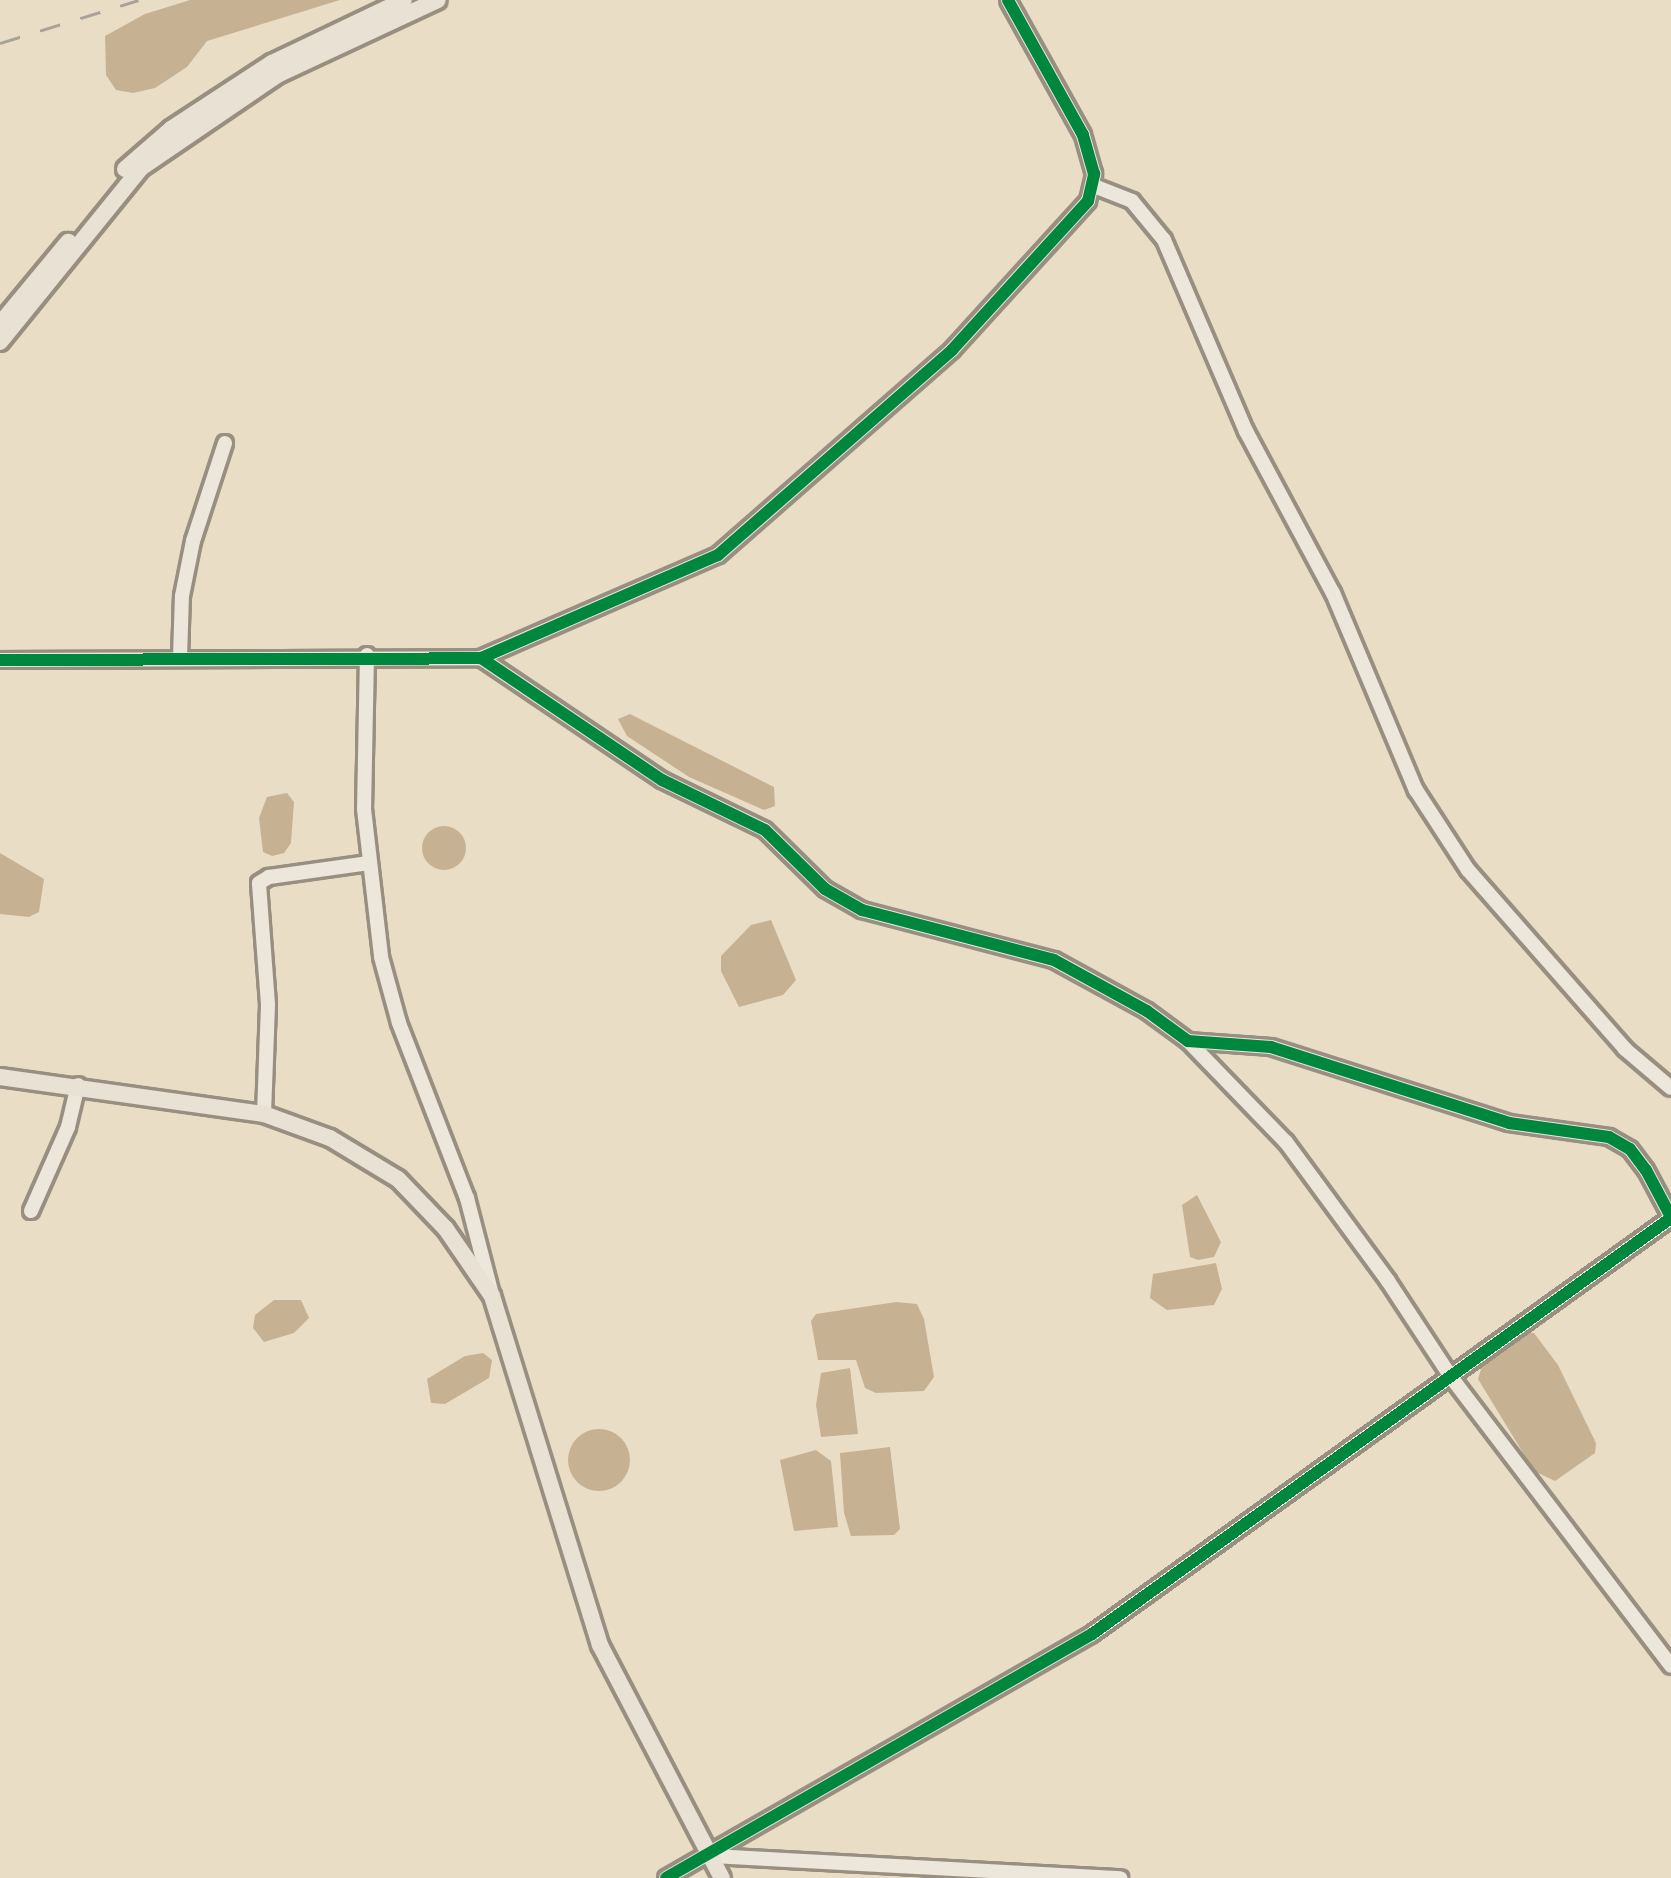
<!DOCTYPE html>
<style>
body{margin:0}
#map{position:relative;width:1671px;height:1878px;overflow:hidden;background:#eaddc6;font-family:"IM FELL French Canon",serif}
div>[style]{position:absolute}
.water>*{inset:0;background:#c6b293}
.round{border-radius:50%}
.roads{filter:drop-shadow(3px 0 #998f80) drop-shadow(-3px 0 #998f80) drop-shadow(0 3px #998f80) drop-shadow(0 -3px #998f80)}
.minor>*{height:14px;margin:-7px;padding:0 7px;transform-origin:7px;border-radius:7px;background:#ede6da}
.major>*{height:16px;margin:-8px;padding:0 8px;transform-origin:8px;border-radius:8px;background:#e9e2d4}
.rail>*{height:3px;margin-top:-1.5px;transform-origin:0;background:repeating-linear-gradient(90deg,#a9a298 0 21px,transparent 0 42px)}
.cycleway>*{height:12px;margin:-6px;padding:0 6px;transform-origin:6px;border-radius:6px;background:#00873e}
span{translate:-50% -50%;white-space:nowrap;text-align:center;line-height:1.15;-webkit-text-stroke:10px #fbecd0;paint-order:stroke}
</style>
<div id="map">
<div class="water">
<div style="clip-path:polygon(190px 0,340px 0,207px 41px,187px 67px,155px 88px,133px 93px,116px 90px,106px 75px,105px 36px,145px 14px)"></div>
<div style="clip-path:polygon(630px 714px,774px 787px,775px 806px,764px 810px,689px 777px,627px 736px,618px 719px)"></div>
<div style="clip-path:polygon(287px 793px,294px 802px,291px 843px,284px 853px,272px 856px,263px 852px,259px 818px,267px 797px)"></div>
<div class="round" style="left:422px;top:826px;width:44px;height:44px"></div>
<div style="clip-path:polygon(0 853px,44px 879px,39px 912px,29px 917px,0 914px)"></div>
<div style="clip-path:polygon(771px 920px,796px 980px,783px 995px,739px 1007px,721px 971px,721px 956px,751px 925px)"></div>
<div style="clip-path:polygon(1197px 1195px,1221px 1242px,1214px 1257px,1198px 1260px,1190px 1257px,1182px 1205px)"></div>
<div style="clip-path:polygon(1216px 1263px,1222px 1289px,1214px 1305px,1167px 1310px,1150px 1298px,1153px 1274px)"></div>
<div style="clip-path:polygon(274px 1300px,301px 1300px,309px 1318px,294px 1333px,264px 1342px,253px 1328px,255px 1315px)"></div>
<div style="clip-path:polygon(896px 1302px,917px 1304px,924px 1319px,934px 1377px,924px 1391px,876px 1393px,865px 1388px,856px 1360px,818px 1360px,811px 1321px,816px 1314px)"></div>
<div style="clip-path:polygon(1524px 1332px,1534px 1333px,1558px 1365px,1596px 1443px,1595px 1453px,1555px 1481px,1534px 1471px,1478px 1379px,1484px 1360px)"></div>
<div style="clip-path:polygon(483px 1353px,492px 1360px,489px 1378px,445px 1404px,431px 1403px,427px 1379px,465px 1356px)"></div>
<div style="clip-path:polygon(850px 1368px,858px 1434px,821px 1437px,816px 1405px,821px 1373px)"></div>
<div class="round" style="left:568px;top:1429px;width:62px;height:62px"></div>
<div style="clip-path:polygon(890px 1447px,900px 1529px,894px 1535px,851px 1536px,844px 1513px,840px 1453px)"></div>
<div style="clip-path:polygon(816px 1450px,831px 1461px,838px 1527px,794px 1531px,780px 1460px)"></div>
</div>
<div class="roads">
<div class="minor">
<div style="left:1094px;top:186px;width:41px;rotate:21.5deg"></div>
<div style="left:1132px;top:201px;width:50px;rotate:50.6deg"></div>
<div style="left:1164px;top:240px;width:208px;rotate:66.8deg"></div>
<div style="left:1246px;top:431px;width:184px;rotate:61.8deg"></div>
<div style="left:1333px;top:593px;width:214px;rotate:67.2deg"></div>
<div style="left:1416px;top:790px;width:95px;rotate:57deg"></div>
<div style="left:1468px;top:870px;width:238px;rotate:48.7deg"></div>
<div style="left:1625px;top:1049px;width:60px;rotate:40.3deg"></div>
<div style="left:367px;top:655px;width:154px;rotate:91.1deg"></div>
<div style="left:364px;top:809px;width:149px;rotate:83.4deg"></div>
<div style="left:381px;top:957px;width:68px;rotate:74.7deg"></div>
<div style="left:399px;top:1023px;width:188px;rotate:68.8deg"></div>
<div style="left:467px;top:1198px;width:96px;rotate:75.5deg"></div>
<div style="left:180px;top:658px;width:62px;rotate:-88.2deg"></div>
<div style="left:182px;top:596px;width:56px;rotate:-78.7deg"></div>
<div style="left:193px;top:541px;width:103px;rotate:-71.9deg"></div>
<div style="left:481px;top:658px;width:218px;rotate:34deg"></div>
<div style="left:662px;top:780px;width:114px;rotate:25.9deg"></div>
<div style="left:765px;top:830px;width:84px;rotate:44.5deg"></div>
<div style="left:825px;top:889px;width:43px;rotate:29.6deg"></div>
<div style="left:862px;top:910px;width:198px;rotate:14.6deg"></div>
<div style="left:1054px;top:960px;width:106px;rotate:28.7deg"></div>
<div style="left:1147px;top:1011px;width:51px;rotate:36.2deg"></div>
<div style="left:1188px;top:1041px;width:83px;rotate:4.1deg"></div>
<div style="left:1271px;top:1047px;width:250px;rotate:17.7deg"></div>
<div style="left:1509px;top:1123px;width:101px;rotate:8deg"></div>
<div style="left:1609px;top:1137px;width:24px;rotate:30deg"></div>
<div style="left:1630px;top:1149px;width:26px;rotate:53deg"></div>
<div style="left:1646px;top:1170px;width:53px;rotate:62deg"></div>
<div style="left:0;top:660px;width:481px;rotate:-0.2deg"></div>
<div style="left:481px;top:658px;width:258px;rotate:-23.5deg"></div>
<div style="left:718px;top:555px;width:311px;rotate:-41.2deg"></div>
<div style="left:952px;top:350px;width:202px;rotate:-47.6deg"></div>
<div style="left:1088px;top:201px;width:28px;rotate:-77deg"></div>
<div style="left:1094px;top:174px;width:41px;rotate:-105.8deg"></div>
<div style="left:1083px;top:135px;width:154px;rotate:-119.1deg"></div>
<div style="left:1188px;top:1041px;width:141px;rotate:45.9deg"></div>
<div style="left:1286px;top:1142px;width:172px;rotate:53.7deg"></div>
<div style="left:1388px;top:1281px;width:115px;rotate:56.7deg"></div>
<div style="left:1451px;top:1377px;width:363px;rotate:52.7deg"></div>
<div style="left:264px;top:1114px;width:110px;rotate:-87.9deg"></div>
<div style="left:268px;top:1004px;width:121px;rotate:-94.3deg"></div>
<div style="left:259px;top:883px;width:12px;rotate:-31deg"></div>
<div style="left:269px;top:877px;width:101px;rotate:-8deg"></div>
<div style="left:31px;top:1211px;width:92px;rotate:-66.2deg"></div>
<div style="left:68px;top:1127px;width:43px;rotate:-76.6deg"></div>
<div style="left:712px;top:1856px;width:409px;rotate:3.1deg"></div>
<div style="left:666px;top:1878px;width:491px;rotate:-29.8deg"></div>
<div style="left:1092px;top:1634px;width:713px;rotate:-35.7deg"></div>
</div>
<div class="major">
<div style="left:125px;top:169px;width:61px;rotate:-41deg"></div>
<div style="left:171px;top:129px;width:121px;rotate:-33.2deg"></div>
<div style="left:272px;top:63px;width:146px;rotate:-25.5deg"></div>
<div style="left:0;top:324px;width:107px;rotate:-50.3deg"></div>
<div style="left:0;top:342px;width:224px;rotate:-51deg"></div>
<div style="left:141px;top:168px;width:167px;rotate:-34.3deg"></div>
<div style="left:279px;top:74px;width:175px;rotate:-25deg"></div>
<div style="left:0;top:1077px;width:267px;rotate:8deg"></div>
<div style="left:264px;top:1114px;width:70px;rotate:20deg"></div>
<div style="left:330px;top:1138px;width:79px;rotate:31.1deg"></div>
<div style="left:398px;top:1179px;width:69px;rotate:46.2deg"></div>
<div style="left:446px;top:1229px;width:81px;rotate:55.5deg"></div>
<div style="left:492px;top:1296px;width:365px;rotate:72.8deg"></div>
<div style="left:600px;top:1645px;width:263px;rotate:62.4deg"></div>
</div>
</div>
<div class="rail">
<div style="left:0;top:43px;width:145px;rotate:-17.2deg"></div>
</div>
<div class="cycleway">
<div style="left:481px;top:658px;width:218px;rotate:34deg"></div>
<div style="left:662px;top:780px;width:114px;rotate:25.9deg"></div>
<div style="left:765px;top:830px;width:84px;rotate:44.5deg"></div>
<div style="left:825px;top:889px;width:43px;rotate:29.6deg"></div>
<div style="left:862px;top:910px;width:198px;rotate:14.6deg"></div>
<div style="left:1054px;top:960px;width:106px;rotate:28.7deg"></div>
<div style="left:1147px;top:1011px;width:51px;rotate:36.2deg"></div>
<div style="left:1188px;top:1041px;width:83px;rotate:4.1deg"></div>
<div style="left:1271px;top:1047px;width:250px;rotate:17.7deg"></div>
<div style="left:1509px;top:1123px;width:101px;rotate:8deg"></div>
<div style="left:1609px;top:1137px;width:24px;rotate:30deg"></div>
<div style="left:1630px;top:1149px;width:26px;rotate:53deg"></div>
<div style="left:1646px;top:1170px;width:53px;rotate:62deg"></div>
<div style="left:0;top:660px;width:481px;rotate:-0.2deg"></div>
<div style="left:481px;top:658px;width:258px;rotate:-23.5deg"></div>
<div style="left:718px;top:555px;width:311px;rotate:-41.2deg"></div>
<div style="left:952px;top:350px;width:202px;rotate:-47.6deg"></div>
<div style="left:1088px;top:201px;width:28px;rotate:-77deg"></div>
<div style="left:1094px;top:174px;width:41px;rotate:-105.8deg"></div>
<div style="left:1083px;top:135px;width:154px;rotate:-119.1deg"></div>
<div style="left:666px;top:1878px;width:491px;rotate:-29.8deg"></div>
<div style="left:1092px;top:1634px;width:713px;rotate:-35.7deg"></div>
</div>
</div>
